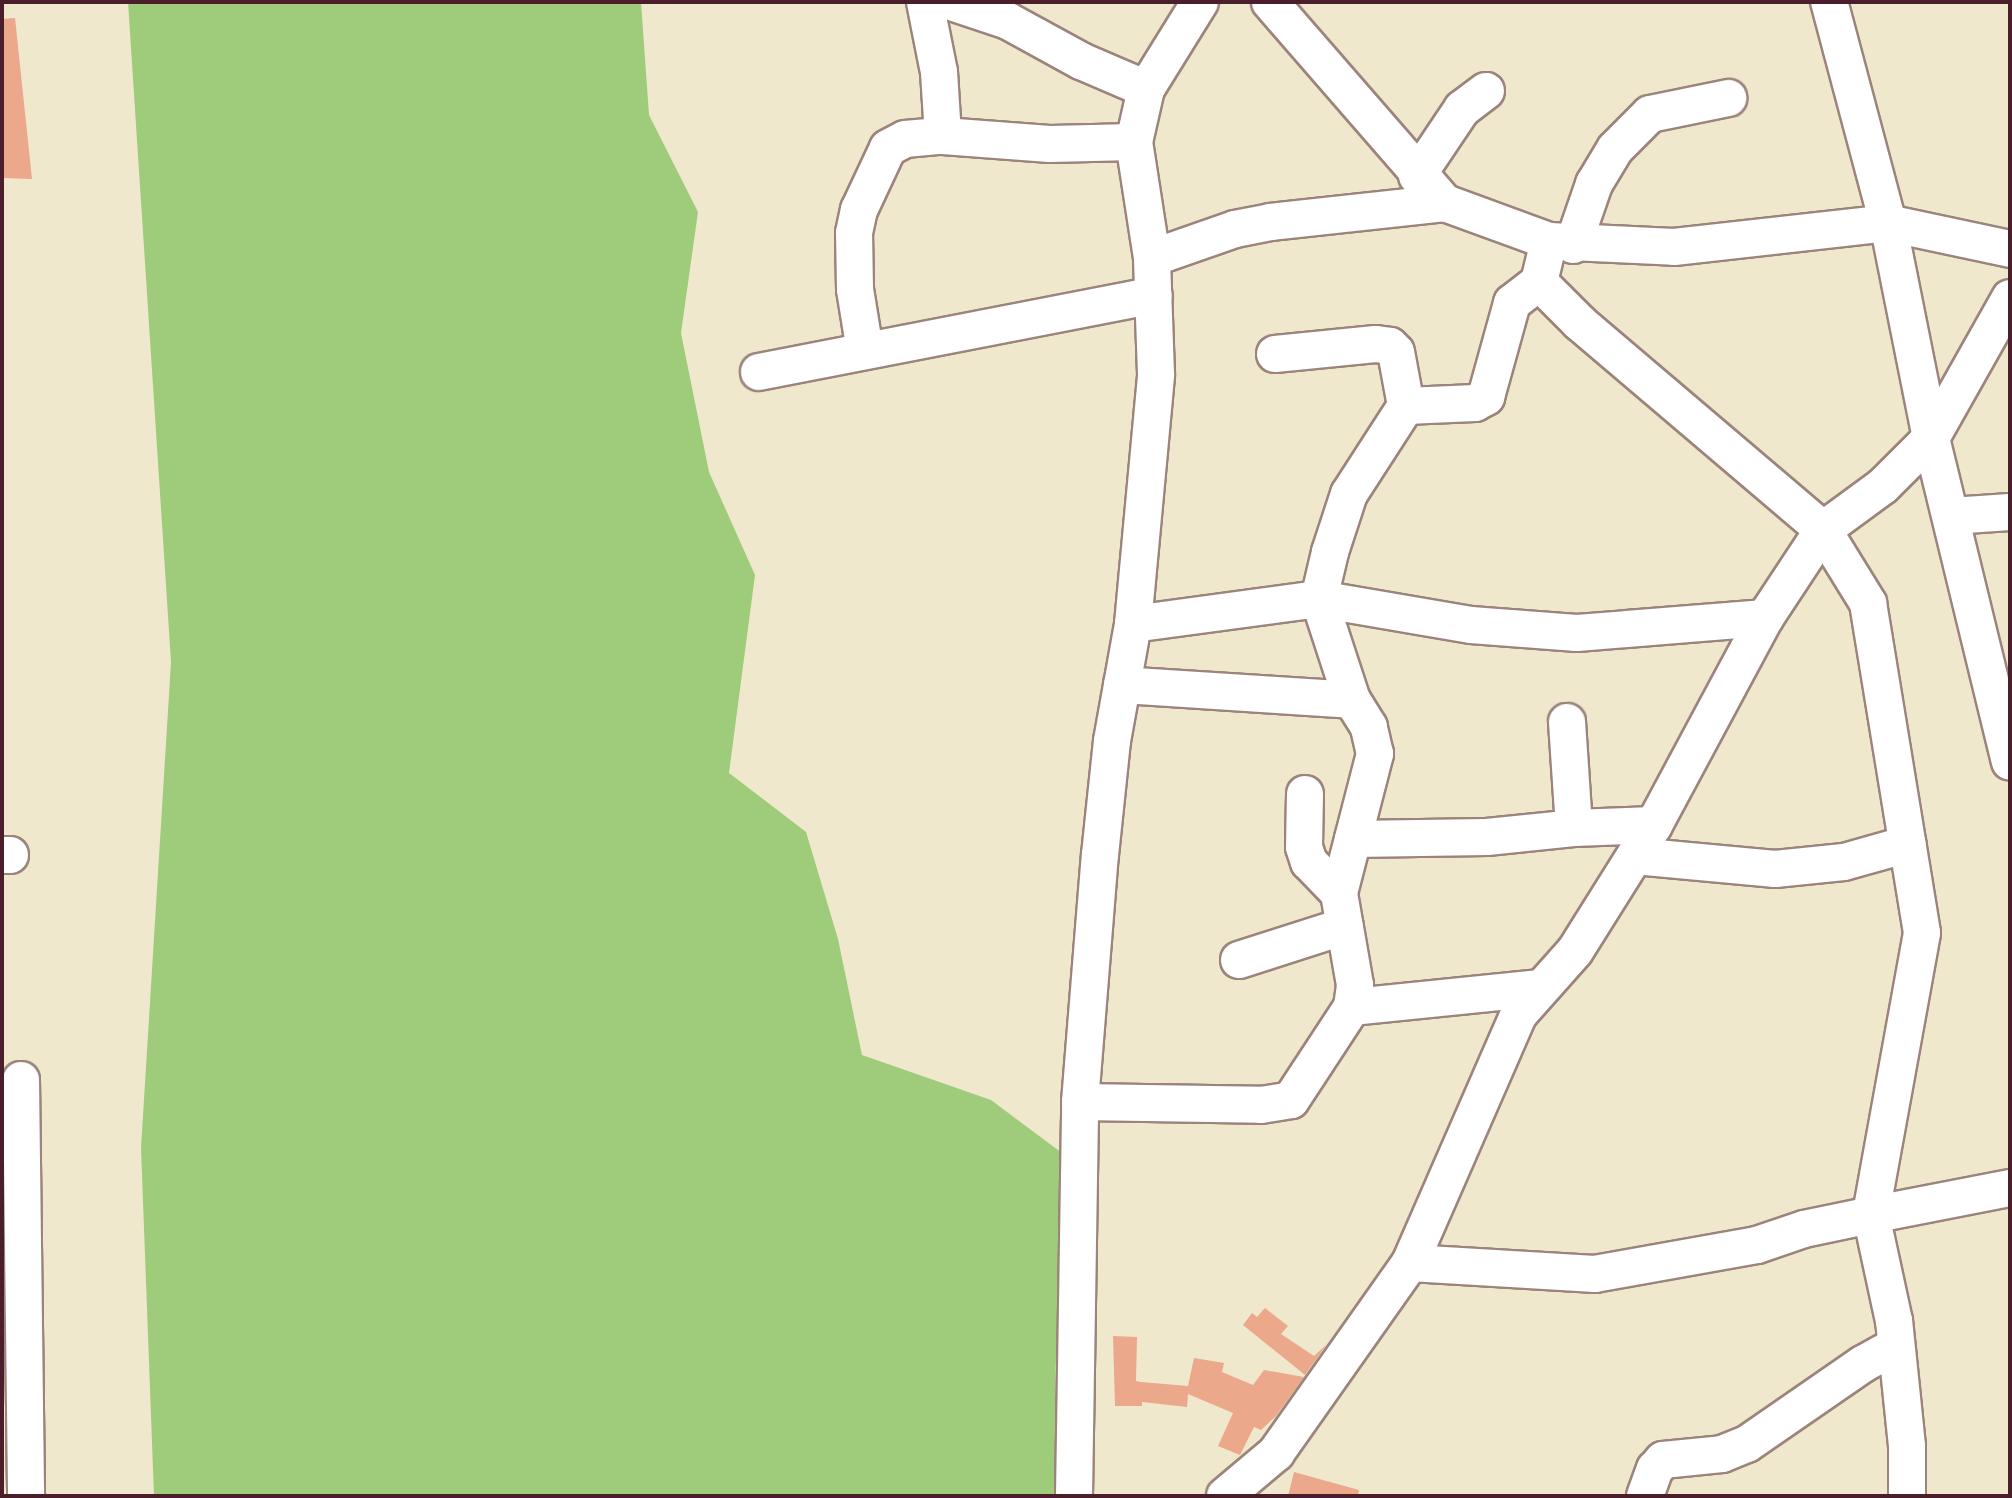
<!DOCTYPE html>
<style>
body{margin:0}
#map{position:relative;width:2012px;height:1498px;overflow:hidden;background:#efe8cd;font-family:"Gentium Book Plus",serif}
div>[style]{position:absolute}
.green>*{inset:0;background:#9ecc7a}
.building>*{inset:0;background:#eba88b}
.roads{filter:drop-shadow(2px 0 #9c847c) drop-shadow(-2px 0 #9c847c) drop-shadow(0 2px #9c847c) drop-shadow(0 -2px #9c847c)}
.minor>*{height:36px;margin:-18px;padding:0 18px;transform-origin:18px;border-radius:18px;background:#fff}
span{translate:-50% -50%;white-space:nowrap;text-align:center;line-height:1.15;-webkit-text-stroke:8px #fbf7ec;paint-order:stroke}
.frame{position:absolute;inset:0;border:4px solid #4a1f2b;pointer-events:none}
</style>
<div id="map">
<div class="green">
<div style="clip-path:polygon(128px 2px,641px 2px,649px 115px,698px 212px,681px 333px,709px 472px,755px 575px,729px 773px,806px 832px,838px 939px,862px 1055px,991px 1100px,1062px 1153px,1055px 1392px,1062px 1496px,154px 1496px,141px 1148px,171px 662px)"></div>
</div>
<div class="building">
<div style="clip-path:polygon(15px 18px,32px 179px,2px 178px,2px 19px)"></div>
<div style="clip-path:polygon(1265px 1308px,1288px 1326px,1281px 1334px,1314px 1356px,1326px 1345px,1305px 1375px,1243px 1325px,1252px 1313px,1257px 1317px)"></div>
<div style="clip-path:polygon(1113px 1336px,1137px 1337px,1136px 1381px,1141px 1382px,1188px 1386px,1194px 1358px,1224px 1363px,1222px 1372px,1253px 1385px,1264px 1370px,1304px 1377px,1276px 1416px,1261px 1430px,1254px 1427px,1240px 1455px,1218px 1446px,1233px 1413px,1188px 1394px,1187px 1407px,1142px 1402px,1142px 1406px,1115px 1406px)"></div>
<div style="clip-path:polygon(1294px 1472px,1359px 1490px,1358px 1496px,1288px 1496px)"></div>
</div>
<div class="roads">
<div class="minor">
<div style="left:925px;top:2px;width:71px;rotate:78.7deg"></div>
<div style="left:939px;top:72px;width:64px;rotate:86.4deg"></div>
<div style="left:951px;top:2px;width:60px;rotate:18.4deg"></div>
<div style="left:1008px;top:21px;width:83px;rotate:28.7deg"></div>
<div style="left:1081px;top:61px;width:71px;rotate:23.3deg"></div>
<div style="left:1270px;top:2px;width:267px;rotate:49deg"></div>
<div style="left:1445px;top:203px;width:111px;rotate:20.1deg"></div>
<div style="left:1549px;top:241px;width:42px;rotate:103.7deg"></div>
<div style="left:1539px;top:282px;width:58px;rotate:45deg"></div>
<div style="left:1580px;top:323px;width:319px;rotate:40.4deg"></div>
<div style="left:1823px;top:530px;width:86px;rotate:58.3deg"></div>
<div style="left:1868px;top:603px;width:334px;rotate:80.7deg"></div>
<div style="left:1922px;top:933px;width:287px;rotate:100.3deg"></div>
<div style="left:1871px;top:1215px;width:68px;rotate:168.2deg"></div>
<div style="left:1804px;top:1229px;width:50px;rotate:161.2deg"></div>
<div style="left:1757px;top:1245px;width:165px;rotate:169.9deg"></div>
<div style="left:1595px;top:1274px;width:185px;rotate:-176.6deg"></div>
<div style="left:1417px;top:176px;width:81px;rotate:-56.1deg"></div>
<div style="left:1462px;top:109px;width:30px;rotate:-37deg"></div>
<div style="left:1549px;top:241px;width:125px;rotate:2.7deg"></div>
<div style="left:1674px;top:247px;width:215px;rotate:-6.4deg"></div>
<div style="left:1888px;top:223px;width:125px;rotate:12deg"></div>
<div style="left:1573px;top:245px;width:65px;rotate:-71deg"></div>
<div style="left:1594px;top:184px;width:41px;rotate:-59deg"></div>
<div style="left:1615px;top:149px;width:49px;rotate:-45deg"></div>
<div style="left:1650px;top:114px;width:80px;rotate:-11.6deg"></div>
<div style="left:1152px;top:258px;width:88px;rotate:-19.3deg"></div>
<div style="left:1235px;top:229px;width:36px;rotate:-11deg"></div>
<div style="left:1270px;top:222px;width:176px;rotate:-6.2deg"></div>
<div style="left:2010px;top:298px;width:161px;rotate:119.4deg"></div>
<div style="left:1931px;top:438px;width:333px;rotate:76.3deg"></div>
<div style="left:865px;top:351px;width:63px;rotate:-99.2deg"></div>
<div style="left:855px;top:289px;width:56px;rotate:-91deg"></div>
<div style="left:854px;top:233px;width:24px;rotate:-78deg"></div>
<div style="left:859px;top:210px;width:68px;rotate:-64.9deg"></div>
<div style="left:888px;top:148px;width:19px;rotate:-28deg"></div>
<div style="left:905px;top:139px;width:38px;rotate:-5deg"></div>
<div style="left:943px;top:136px;width:107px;rotate:4.3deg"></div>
<div style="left:1050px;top:144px;width:84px;rotate:-1.4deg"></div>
<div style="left:1275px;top:354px;width:101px;rotate:-5.7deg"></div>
<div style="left:1376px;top:344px;width:14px;rotate:8deg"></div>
<div style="left:1390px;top:346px;width:8px;rotate:45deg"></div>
<div style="left:1396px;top:352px;width:55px;rotate:79.5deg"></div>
<div style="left:759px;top:372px;width:402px;rotate:-11deg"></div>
<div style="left:1951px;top:516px;width:59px;rotate:-3.9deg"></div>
<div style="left:1133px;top:624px;width:188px;rotate:-7.7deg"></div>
<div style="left:1319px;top:599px;width:154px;rotate:9.7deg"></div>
<div style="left:1471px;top:625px;width:106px;rotate:4.3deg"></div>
<div style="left:1577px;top:633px;width:189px;rotate:-4.6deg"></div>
<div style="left:1122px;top:685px;width:230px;rotate:3.7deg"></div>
<div style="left:1567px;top:722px;width:106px;rotate:86.2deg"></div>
<div style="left:1305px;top:794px;width:53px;rotate:91.1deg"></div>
<div style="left:1304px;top:847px;width:16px;rotate:72deg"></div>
<div style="left:1309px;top:862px;width:43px;rotate:45.9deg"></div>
<div style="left:1353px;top:839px;width:134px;rotate:-0.9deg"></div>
<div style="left:1487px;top:837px;width:87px;rotate:-5.9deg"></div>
<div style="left:1574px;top:828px;width:80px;rotate:-2.1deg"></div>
<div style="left:2px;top:855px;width:8px"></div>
<div style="left:1635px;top:856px;width:141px;rotate:5.3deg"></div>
<div style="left:1775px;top:869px;width:69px;rotate:-5.8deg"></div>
<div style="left:1844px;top:862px;width:66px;rotate:-15.7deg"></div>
<div style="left:1239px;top:960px;width:111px;rotate:-17.8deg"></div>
<div style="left:1352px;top:1007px;width:189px;rotate:-5.8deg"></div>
<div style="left:21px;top:1080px;width:416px;rotate:89.3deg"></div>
<div style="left:1080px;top:1102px;width:181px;rotate:0.9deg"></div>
<div style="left:1261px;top:1105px;width:30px;rotate:-9deg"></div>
<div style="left:1291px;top:1100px;width:111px;rotate:-56.7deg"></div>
<div style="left:1352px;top:1007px;width:22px;rotate:-82deg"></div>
<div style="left:1355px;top:985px;width:93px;rotate:-99.9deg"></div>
<div style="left:1339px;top:893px;width:144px;rotate:-75.5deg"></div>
<div style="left:1375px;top:754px;width:28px;rotate:-103deg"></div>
<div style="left:1369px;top:727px;width:32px;rotate:-122deg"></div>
<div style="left:1352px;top:700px;width:106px;rotate:-108.1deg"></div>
<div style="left:1319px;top:599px;width:48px;rotate:-76.8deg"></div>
<div style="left:1330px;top:552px;width:61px;rotate:-71.9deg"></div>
<div style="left:1349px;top:494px;width:105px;rotate:-57.1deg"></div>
<div style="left:1406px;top:406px;width:69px;rotate:-2.5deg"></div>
<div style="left:1475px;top:403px;width:13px;rotate:-29deg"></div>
<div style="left:1486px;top:397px;width:98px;rotate:-74.5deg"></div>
<div style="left:1512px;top:303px;width:34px;rotate:-38deg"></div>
<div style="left:1074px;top:1496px;width:394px;rotate:-89.1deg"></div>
<div style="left:1080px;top:1102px;width:248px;rotate:-85.4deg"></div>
<div style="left:1100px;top:855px;width:115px;rotate:-84deg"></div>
<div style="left:1112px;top:741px;width:119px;rotate:-79.8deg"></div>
<div style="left:1133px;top:624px;width:251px;rotate:-84.7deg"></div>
<div style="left:1156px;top:374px;width:116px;rotate:-92deg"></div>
<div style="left:1152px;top:258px;width:117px;rotate:-98.8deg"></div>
<div style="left:1134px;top:142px;width:54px;rotate:-77.2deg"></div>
<div style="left:1146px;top:89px;width:102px;rotate:-58.2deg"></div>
<div style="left:1225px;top:1496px;width:67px;rotate:-40.1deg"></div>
<div style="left:1276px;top:1453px;width:232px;rotate:-54.8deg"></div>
<div style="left:1410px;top:1263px;width:272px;rotate:-66.4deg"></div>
<div style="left:1519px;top:1014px;width:84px;rotate:-48.4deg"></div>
<div style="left:1575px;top:951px;width:149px;rotate:-57.9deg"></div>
<div style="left:1654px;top:825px;width:235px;rotate:-61.8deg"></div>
<div style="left:1765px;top:618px;width:105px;rotate:-56.6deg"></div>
<div style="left:1823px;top:530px;width:74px;rotate:-36.3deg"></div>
<div style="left:1883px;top:486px;width:68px;rotate:-45deg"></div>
<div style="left:1931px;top:438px;width:219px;rotate:-101.3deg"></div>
<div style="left:1888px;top:223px;width:229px;rotate:-104.9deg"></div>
<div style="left:1645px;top:1496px;width:29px;rotate:-70deg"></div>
<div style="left:1655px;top:1469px;width:12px;rotate:-48deg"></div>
<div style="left:1663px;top:1460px;width:59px;rotate:-5.8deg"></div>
<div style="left:1722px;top:1454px;width:27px;rotate:-22deg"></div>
<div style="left:1747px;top:1444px;width:141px;rotate:-34.6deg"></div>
<div style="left:1863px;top:1364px;width:37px;rotate:-29deg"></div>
<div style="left:1907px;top:1496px;width:50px;rotate:-90deg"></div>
<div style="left:1907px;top:1446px;width:126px;rotate:-95.9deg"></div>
<div style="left:1894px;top:1321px;width:108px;rotate:-102.2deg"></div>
<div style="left:1871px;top:1215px;width:142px;rotate:-11deg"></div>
</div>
</div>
<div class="frame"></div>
</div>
